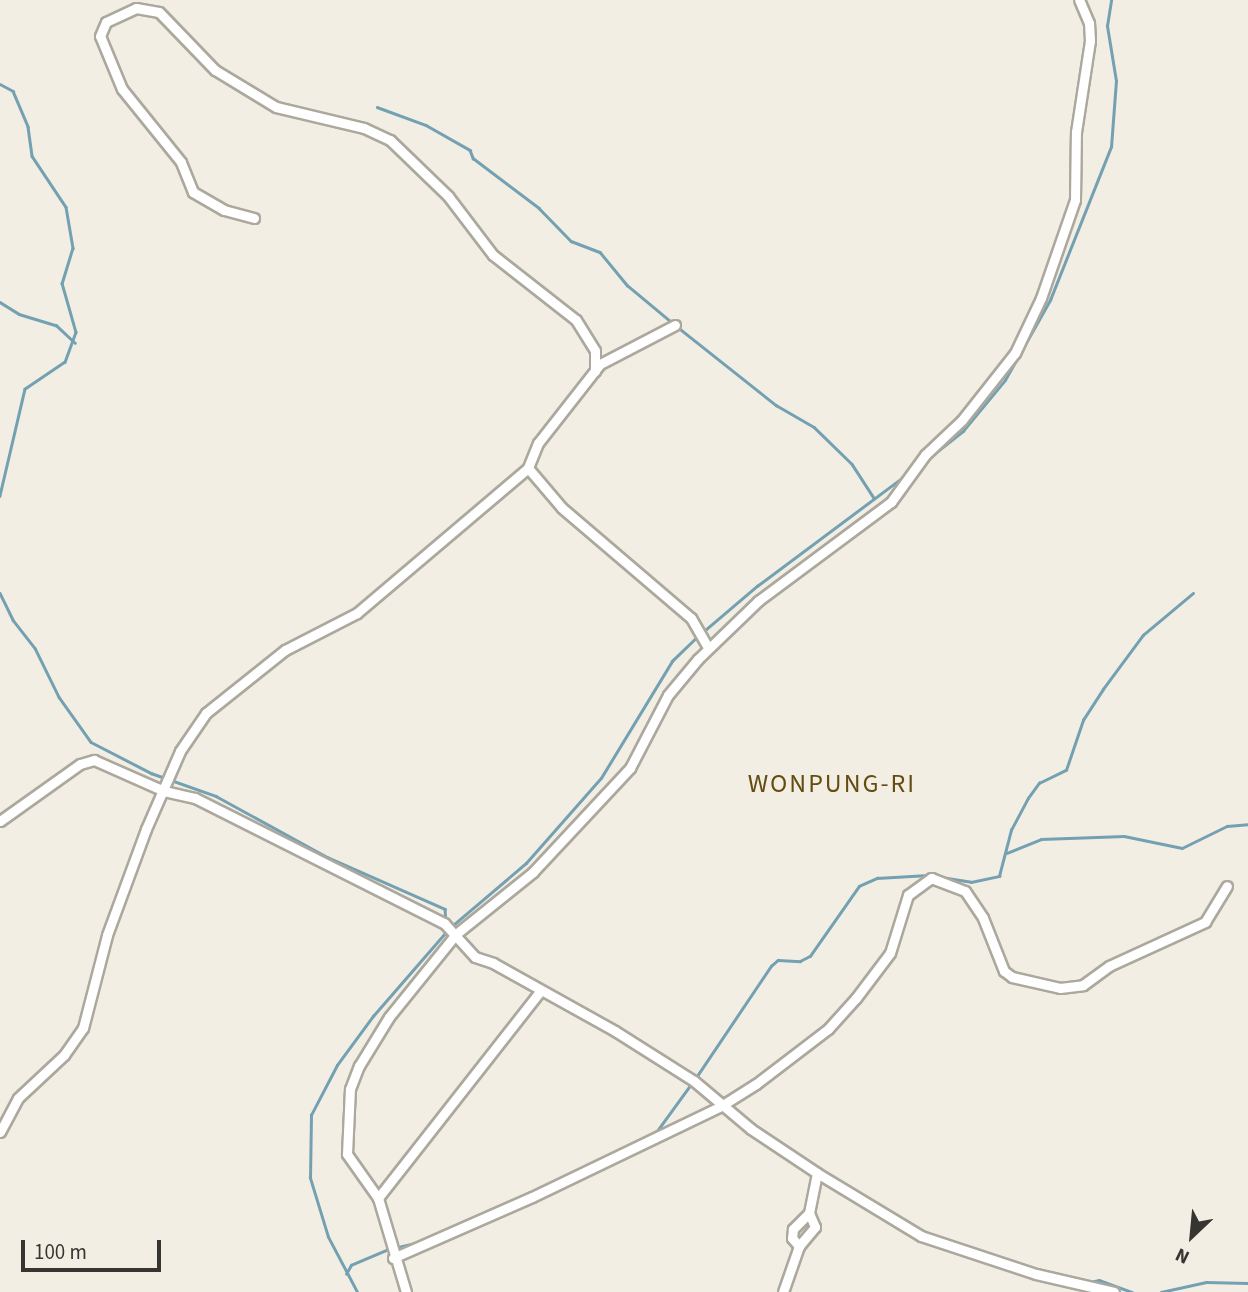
<!DOCTYPE html>
<style>
body{margin:0}
#map{position:relative;width:1248px;height:1292px;overflow:hidden;background:#f3eee4;font-family:"Source Sans 3",sans-serif}
div>[style]{position:absolute}
.stream>*{height:2.5px;margin:-1.25px;padding:0 1.25px;transform-origin:1.25px;border-radius:1.25px;background:#73a1b2}
.roads{filter:drop-shadow(2px 0 #aca89e) drop-shadow(-2px 0 #aca89e) drop-shadow(0 2px #aca89e) drop-shadow(0 -2px #aca89e)}
.minor>*{height:9px;margin:-4.5px;padding:0 4.5px;transform-origin:4.5px;border-radius:4.5px;background:#fff}
span{translate:-50% -50%;white-space:nowrap;text-align:center;line-height:1.15;-webkit-text-stroke:5px #f3eee4;paint-order:stroke}
.quarter-label{font-size:26px;color:#644d11;letter-spacing:2px}
.north{position:absolute;left:1157px;top:1201px;width:70px;height:70px;-webkit-text-stroke:5px #f3eee4;paint-order:stroke;rotate:206deg;font-size:19px;font-weight:700;line-height:28px;text-align:center;color:#373531}
.north::after{content:'';display:block;margin:auto;width:24px;height:32px;background:#373531;clip-path:polygon(50% 0,100% 100%,50% 72%,0 100%)}
.scale{position:absolute;left:21px;top:1240px;width:140px;height:32px;box-sizing:border-box;border:4px solid #373531;border-top:0;padding-left:9px;font-size:21px;line-height:24px;white-space:nowrap;color:#373531;-webkit-text-stroke:5px #f3eee4;paint-order:stroke}
</style>
<div id="map">
<div class="stream">
<div style="left:0;top:84px;width:15px;rotate:28deg"></div>
<div style="left:13px;top:91px;width:39px;rotate:67deg"></div>
<div style="left:28px;top:127px;width:29px;rotate:82deg"></div>
<div style="left:32px;top:156px;width:61px;rotate:56.3deg"></div>
<div style="left:66px;top:207px;width:42px;rotate:80.3deg"></div>
<div style="left:73px;top:248px;width:37px;rotate:107deg"></div>
<div style="left:62px;top:283px;width:51px;rotate:74.1deg"></div>
<div style="left:76px;top:332px;width:32px;rotate:110deg"></div>
<div style="left:65px;top:362px;width:48px;rotate:146deg"></div>
<div style="left:25px;top:389px;width:110px;rotate:103.2deg"></div>
<div style="left:377px;top:107px;width:52px;rotate:20.2deg"></div>
<div style="left:426px;top:125px;width:51px;rotate:29.6deg"></div>
<div style="left:470px;top:150px;width:9px;rotate:69deg"></div>
<div style="left:473px;top:158px;width:83px;rotate:37.1deg"></div>
<div style="left:539px;top:208px;width:46px;rotate:45.9deg"></div>
<div style="left:571px;top:241px;width:31px;rotate:21deg"></div>
<div style="left:600px;top:252px;width:43px;rotate:50.7deg"></div>
<div style="left:627px;top:285px;width:62px;rotate:39.8deg"></div>
<div style="left:675px;top:325px;width:129px;rotate:38.4deg"></div>
<div style="left:776px;top:405px;width:44px;rotate:30.1deg"></div>
<div style="left:814px;top:427px;width:53px;rotate:44.2deg"></div>
<div style="left:852px;top:464px;width:40px;rotate:57.1deg"></div>
<div style="left:0;top:302px;width:22px;rotate:32deg"></div>
<div style="left:19px;top:314px;width:39px;rotate:17deg"></div>
<div style="left:56px;top:325px;width:26px;rotate:43deg"></div>
<div style="left:924px;top:462px;width:50px;rotate:-38.5deg"></div>
<div style="left:963px;top:431px;width:66px;rotate:-50.5deg"></div>
<div style="left:1005px;top:380px;width:92px;rotate:-60.6deg"></div>
<div style="left:1050px;top:300px;width:165px;rotate:-68.3deg"></div>
<div style="left:1111px;top:147px;width:66px;rotate:-85.7deg"></div>
<div style="left:1116px;top:81px;width:56px;rotate:-99.3deg"></div>
<div style="left:1107px;top:26px;width:26px;rotate:-81deg"></div>
<div style="left:0;top:593px;width:30px;rotate:64deg"></div>
<div style="left:13px;top:620px;width:36px;rotate:52deg"></div>
<div style="left:35px;top:648px;width:55px;rotate:63.9deg"></div>
<div style="left:59px;top:697px;width:55px;rotate:54.6deg"></div>
<div style="left:91px;top:742px;width:68px;rotate:27.3deg"></div>
<div style="left:151px;top:773px;width:69px;rotate:19.5deg"></div>
<div style="left:216px;top:796px;width:127px;rotate:28.8deg"></div>
<div style="left:327px;top:857px;width:129px;rotate:23.8deg"></div>
<div style="left:445px;top:909px;width:13px;rotate:86deg"></div>
<div style="left:1007px;top:853px;width:37px;rotate:-22deg"></div>
<div style="left:1041px;top:839px;width:83px;rotate:-2.1deg"></div>
<div style="left:1124px;top:836px;width:59px;rotate:11.7deg"></div>
<div style="left:1182px;top:848px;width:50px;rotate:-26.1deg"></div>
<div style="left:1227px;top:826px;width:21px;rotate:-5deg"></div>
<div style="left:935px;top:876px;width:36px;rotate:9deg"></div>
<div style="left:971px;top:882px;width:29px;rotate:-12deg"></div>
<div style="left:999px;top:876px;width:48px;rotate:-75.4deg"></div>
<div style="left:1011px;top:830px;width:36px;rotate:-62deg"></div>
<div style="left:1028px;top:798px;width:19px;rotate:-54deg"></div>
<div style="left:1039px;top:783px;width:30px;rotate:-26deg"></div>
<div style="left:1066px;top:770px;width:53px;rotate:-71.2deg"></div>
<div style="left:1083px;top:720px;width:37px;rotate:-57deg"></div>
<div style="left:1103px;top:689px;width:67px;rotate:-53.5deg"></div>
<div style="left:1143px;top:635px;width:65px;rotate:-40deg"></div>
<div style="left:452px;top:926px;width:97px;rotate:-40.4deg"></div>
<div style="left:526px;top:863px;width:113px;rotate:-48.6deg"></div>
<div style="left:601px;top:778px;width:137px;rotate:-58.7deg"></div>
<div style="left:672px;top:661px;width:35px;rotate:-44deg"></div>
<div style="left:697px;top:637px;width:79px;rotate:-40.4deg"></div>
<div style="left:757px;top:586px;width:187px;rotate:-36.7deg"></div>
<div style="left:695px;top:1079px;width:136px;rotate:-56.1deg"></div>
<div style="left:771px;top:966px;width:9px;rotate:-41deg"></div>
<div style="left:778px;top:960px;width:22px;rotate:3deg"></div>
<div style="left:800px;top:961px;width:11px;rotate:-27deg"></div>
<div style="left:810px;top:956px;width:85px;rotate:-55deg"></div>
<div style="left:859px;top:886px;width:20px;rotate:-24deg"></div>
<div style="left:877px;top:878px;width:51px;rotate:-3.4deg"></div>
<div style="left:634px;top:1143px;width:26px;rotate:-28deg"></div>
<div style="left:657px;top:1131px;width:58px;rotate:-54.1deg"></div>
<div style="left:539px;top:1189px;width:99px;rotate:-25.8deg"></div>
<div style="left:394px;top:1248px;width:28px;rotate:-13deg"></div>
<div style="left:346px;top:1274px;width:10px;rotate:-61deg"></div>
<div style="left:351px;top:1265px;width:38px;rotate:-23deg"></div>
<div style="left:1086px;top:1283px;width:13px;rotate:-13deg"></div>
<div style="left:1099px;top:1280px;width:35px;rotate:20deg"></div>
<div style="left:357px;top:1292px;width:62px;rotate:-117.8deg"></div>
<div style="left:328px;top:1237px;width:62px;rotate:-107deg"></div>
<div style="left:310px;top:1178px;width:63px;rotate:-89.1deg"></div>
<div style="left:311px;top:1115px;width:56px;rotate:-62.5deg"></div>
<div style="left:337px;top:1065px;width:61px;rotate:-53.7deg"></div>
<div style="left:373px;top:1016px;width:113px;rotate:-49deg"></div>
<div style="left:1161px;top:1292px;width:46px;rotate:-12.5deg"></div>
<div style="left:1206px;top:1282px;width:42px;rotate:1.4deg"></div>
</div>
<div class="roads">
<div class="minor">
<div style="left:254px;top:218px;width:31px;rotate:-165deg"></div>
<div style="left:224px;top:210px;width:36px;rotate:-150deg"></div>
<div style="left:193px;top:192px;width:32px;rotate:-112deg"></div>
<div style="left:181px;top:162px;width:94px;rotate:-128.9deg"></div>
<div style="left:122px;top:89px;width:57px;rotate:-112.5deg"></div>
<div style="left:100px;top:36px;width:15px;rotate:-67deg"></div>
<div style="left:106px;top:22px;width:33px;rotate:-25deg"></div>
<div style="left:136px;top:8px;width:23px;rotate:10deg"></div>
<div style="left:159px;top:12px;width:81px;rotate:46deg"></div>
<div style="left:215px;top:70px;width:71px;rotate:31.2deg"></div>
<div style="left:276px;top:107px;width:90px;rotate:13.4deg"></div>
<div style="left:364px;top:128px;width:29px;rotate:25deg"></div>
<div style="left:390px;top:140px;width:81px;rotate:44deg"></div>
<div style="left:448px;top:196px;width:74px;rotate:52.7deg"></div>
<div style="left:493px;top:255px;width:105px;rotate:38.1deg"></div>
<div style="left:576px;top:320px;width:36px;rotate:58deg"></div>
<div style="left:595px;top:351px;width:20px;rotate:90deg"></div>
<div style="left:675px;top:325px;width:85px;rotate:152.5deg"></div>
<div style="left:600px;top:364px;width:100px;rotate:128.1deg"></div>
<div style="left:538px;top:443px;width:27px;rotate:112deg"></div>
<div style="left:528px;top:468px;width:52px;rotate:49.6deg"></div>
<div style="left:562px;top:508px;width:170px;rotate:40.5deg"></div>
<div style="left:691px;top:618px;width:34px;rotate:60deg"></div>
<div style="left:0;top:821px;width:98px;rotate:-35.5deg"></div>
<div style="left:80px;top:764px;width:15px;rotate:-16deg"></div>
<div style="left:94px;top:760px;width:77px;rotate:23.9deg"></div>
<div style="left:164px;top:791px;width:32px;rotate:13deg"></div>
<div style="left:195px;top:798px;width:279px;rotate:26.7deg"></div>
<div style="left:444px;top:923px;width:46px;rotate:47.6deg"></div>
<div style="left:475px;top:957px;width:19px;rotate:18deg"></div>
<div style="left:493px;top:963px;width:140px;rotate:29.1deg"></div>
<div style="left:615px;top:1031px;width:93px;rotate:32.3deg"></div>
<div style="left:694px;top:1081px;width:75px;rotate:40.1deg"></div>
<div style="left:751px;top:1129px;width:79px;rotate:33.7deg"></div>
<div style="left:817px;top:1173px;width:122px;rotate:31.2deg"></div>
<div style="left:921px;top:1236px;width:121px;rotate:18.3deg"></div>
<div style="left:1036px;top:1274px;width:80px;rotate:13deg"></div>
<div style="left:0;top:1132px;width:38px;rotate:-62deg"></div>
<div style="left:18px;top:1098px;width:63px;rotate:-43.1deg"></div>
<div style="left:64px;top:1055px;width:33px;rotate:-55deg"></div>
<div style="left:83px;top:1028px;width:96px;rotate:-75.5deg"></div>
<div style="left:107px;top:935px;width:113px;rotate:-69.8deg"></div>
<div style="left:146px;top:829px;width:85px;rotate:-66.4deg"></div>
<div style="left:180px;top:751px;width:46px;rotate:-55.6deg"></div>
<div style="left:206px;top:713px;width:101px;rotate:-38.6deg"></div>
<div style="left:285px;top:650px;width:81px;rotate:-27.2deg"></div>
<div style="left:357px;top:613px;width:224px;rotate:-40.3deg"></div>
<div style="left:378px;top:1198px;width:264px;rotate:-51.9deg"></div>
<div style="left:809px;top:1213px;width:41px;rotate:-78.7deg"></div>
<div style="left:393px;top:1258px;width:152px;rotate:-23.7deg"></div>
<div style="left:532px;top:1197px;width:210px;rotate:-25.7deg"></div>
<div style="left:721px;top:1106px;width:41px;rotate:-32.2deg"></div>
<div style="left:756px;top:1084px;width:91px;rotate:-37.4deg"></div>
<div style="left:828px;top:1029px;width:42px;rotate:-47.9deg"></div>
<div style="left:856px;top:998px;width:56px;rotate:-52.9deg"></div>
<div style="left:890px;top:953px;width:61px;rotate:-72.8deg"></div>
<div style="left:908px;top:895px;width:29px;rotate:-36deg"></div>
<div style="left:931px;top:878px;width:36px;rotate:21deg"></div>
<div style="left:965px;top:891px;width:32px;rotate:56deg"></div>
<div style="left:983px;top:918px;width:57px;rotate:68.4deg"></div>
<div style="left:1004px;top:971px;width:10px;rotate:37deg"></div>
<div style="left:1012px;top:977px;width:49px;rotate:12.9deg"></div>
<div style="left:1060px;top:988px;width:23px;rotate:-7deg"></div>
<div style="left:1083px;top:985px;width:32px;rotate:-36deg"></div>
<div style="left:1109px;top:966px;width:106px;rotate:-24.6deg"></div>
<div style="left:1205px;top:922px;width:42px;rotate:-58.6deg"></div>
<div style="left:406px;top:1292px;width:98px;rotate:-106.6deg"></div>
<div style="left:378px;top:1198px;width:54px;rotate:-125.2deg"></div>
<div style="left:347px;top:1154px;width:65px;rotate:-87.4deg"></div>
<div style="left:350px;top:1089px;width:25px;rotate:-69deg"></div>
<div style="left:359px;top:1066px;width:57px;rotate:-58.5deg"></div>
<div style="left:389px;top:1017px;width:107px;rotate:-51.1deg"></div>
<div style="left:456px;top:934px;width:99px;rotate:-38.8deg"></div>
<div style="left:533px;top:872px;width:142px;rotate:-47deg"></div>
<div style="left:630px;top:768px;width:82px;rotate:-62.5deg"></div>
<div style="left:668px;top:695px;width:47px;rotate:-50.2deg"></div>
<div style="left:698px;top:659px;width:83px;rotate:-44deg"></div>
<div style="left:758px;top:601px;width:166px;rotate:-36.7deg"></div>
<div style="left:891px;top:502px;width:58px;rotate:-54.1deg"></div>
<div style="left:925px;top:455px;width:51px;rotate:-43.4deg"></div>
<div style="left:962px;top:420px;width:85px;rotate:-51.7deg"></div>
<div style="left:1015px;top:353px;width:61px;rotate:-64.7deg"></div>
<div style="left:1041px;top:298px;width:104px;rotate:-70.9deg"></div>
<div style="left:1075px;top:200px;width:68px;rotate:-89.2deg"></div>
<div style="left:1076px;top:132px;width:92px;rotate:-81.3deg"></div>
<div style="left:1090px;top:41px;width:18px;rotate:-93deg"></div>
<div style="left:1089px;top:23px;width:25px;rotate:-113deg"></div>
<div style="left:783px;top:1292px;width:49px;rotate:-70.8deg"></div>
<div style="left:799px;top:1246px;width:25px;rotate:-50deg"></div>
<div style="left:815px;top:1227px;width:15px;rotate:-113deg"></div>
<div style="left:809px;top:1213px;width:23px;rotate:135deg"></div>
<div style="left:793px;top:1229px;width:9px;rotate:96deg"></div>
<div style="left:792px;top:1238px;width:11px;rotate:49deg"></div>
</div>
</div>
<div class="quarter-label">
<span style="left:832px;top:784px">WONPUNG-RI</span>
</div>
<div class="north">N</div>
<div class="scale">100 m</div>
</div>
